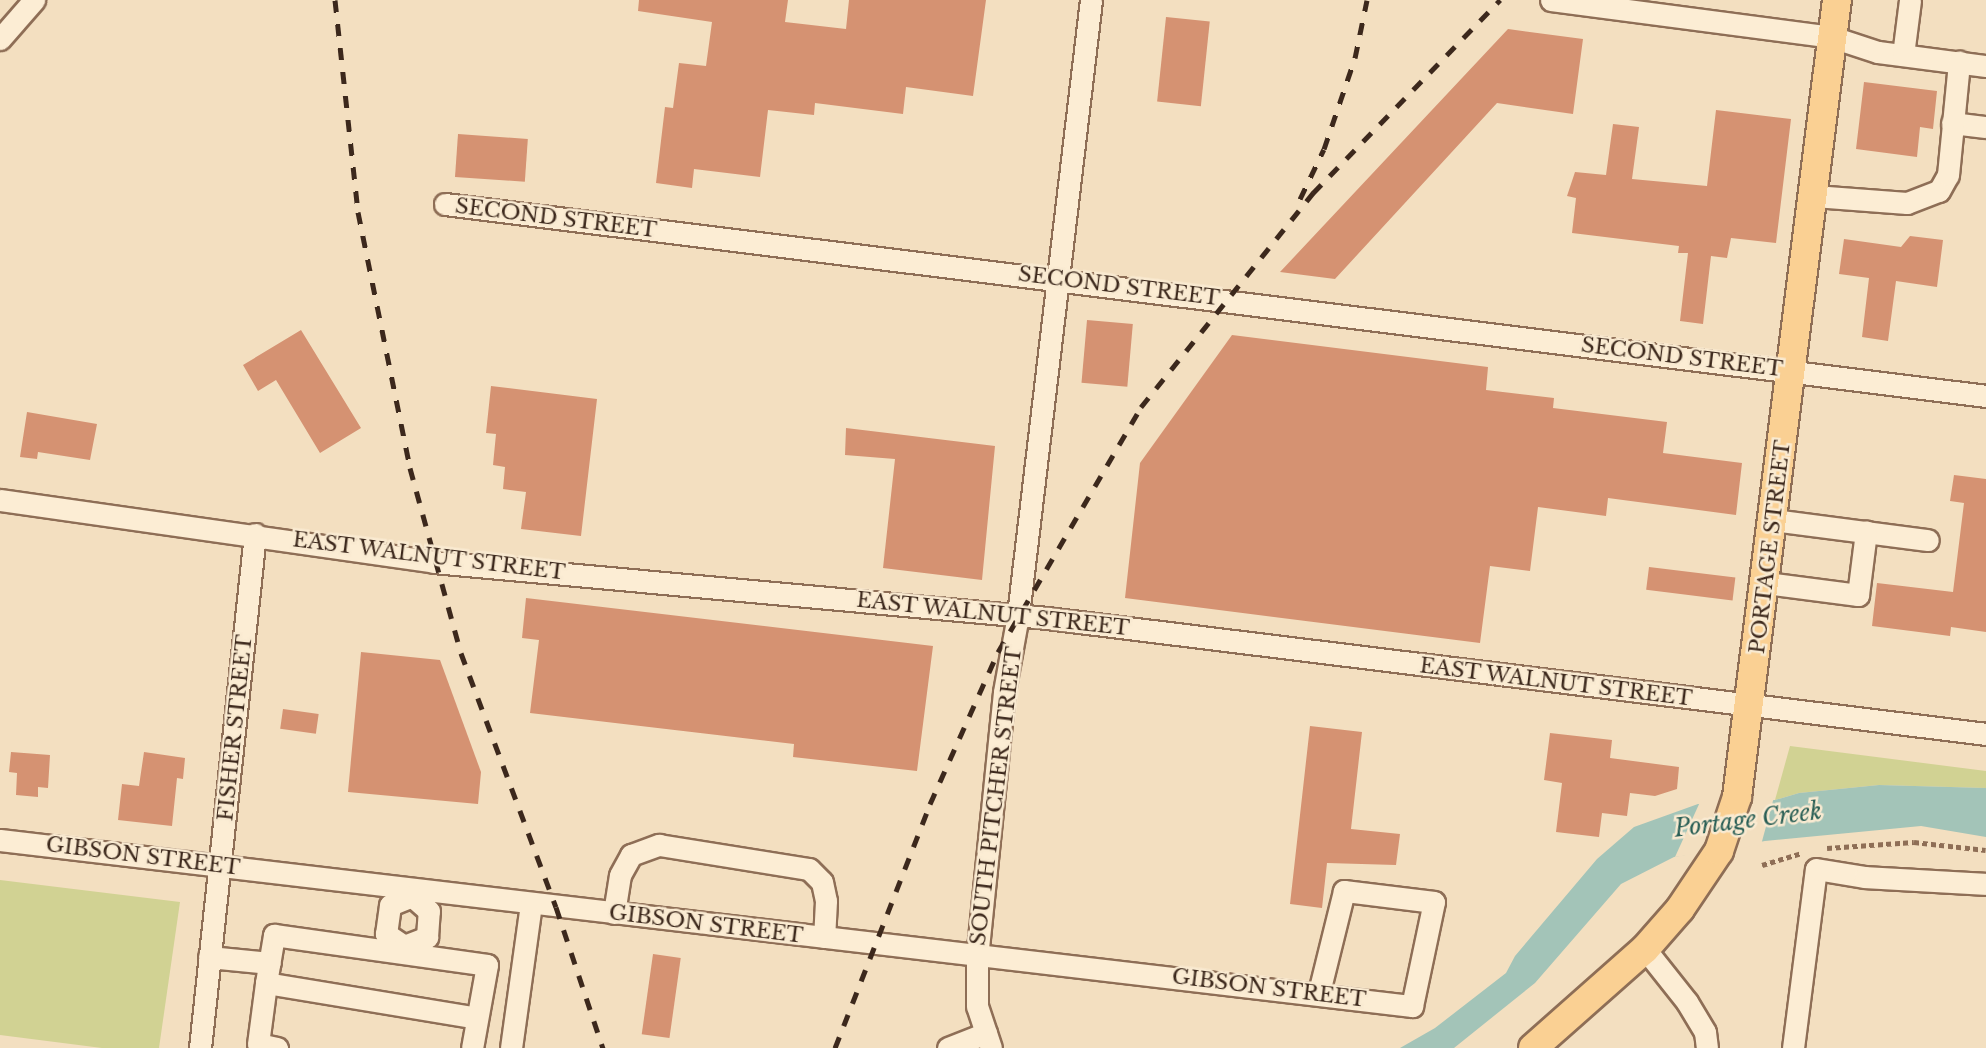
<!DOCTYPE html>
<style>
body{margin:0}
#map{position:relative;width:1986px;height:1048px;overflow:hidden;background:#f3dfc0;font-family:"Libre Baskerville",serif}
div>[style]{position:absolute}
.green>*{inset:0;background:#d1d293}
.water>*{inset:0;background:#a3c4b8}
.pier>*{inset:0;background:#f3dfc0}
.building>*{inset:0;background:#d59272;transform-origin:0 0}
.path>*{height:4.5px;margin-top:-2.25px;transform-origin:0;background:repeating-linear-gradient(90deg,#8e6e56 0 5px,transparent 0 8.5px)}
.roads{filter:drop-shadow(2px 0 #8e6e56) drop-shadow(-2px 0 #8e6e56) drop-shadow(0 2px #8e6e56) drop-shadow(0 -2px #8e6e56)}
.minor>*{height:21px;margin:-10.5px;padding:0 10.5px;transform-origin:10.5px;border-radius:10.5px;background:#fcedd4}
.major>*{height:28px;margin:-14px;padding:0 14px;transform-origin:14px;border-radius:14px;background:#fad093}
.rail>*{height:5px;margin-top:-2.5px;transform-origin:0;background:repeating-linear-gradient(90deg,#3c281c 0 12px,transparent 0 24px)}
span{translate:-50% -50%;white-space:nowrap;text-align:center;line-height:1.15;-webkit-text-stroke:5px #f9ead1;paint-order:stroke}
.street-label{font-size:21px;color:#3c281c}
.water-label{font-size:23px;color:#295e55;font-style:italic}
</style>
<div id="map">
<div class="green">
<div style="clip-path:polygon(1790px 746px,1986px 771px,1986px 788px,1879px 785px,1799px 793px,1775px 800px)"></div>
<div style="clip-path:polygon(0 880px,180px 902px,159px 1048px,102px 1048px,0 1035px)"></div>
</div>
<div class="water">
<div style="clip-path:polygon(1879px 785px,1986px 788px,1986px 837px,1921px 826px,1765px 841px,1674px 857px,1621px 884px,1535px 983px,1454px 1048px,1400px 1048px,1435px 1028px,1506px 973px,1515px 956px,1597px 859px,1634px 827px,1698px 804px,1775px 800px,1799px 793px)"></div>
</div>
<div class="pier">
<div style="clip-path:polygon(1774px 797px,1761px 845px,1675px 857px,1700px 802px)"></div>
</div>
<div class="building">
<div style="clip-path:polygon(639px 0,788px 0,785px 22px,846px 29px,849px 0,986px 0,973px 96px,906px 87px,903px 114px,815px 103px,814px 115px,768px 110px,760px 177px,694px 169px,692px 188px,656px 183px,665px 107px,673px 108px,679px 63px,706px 66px,712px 22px,638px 11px)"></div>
<div style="left:1166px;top:17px;width:44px;height:85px;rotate:6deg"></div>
<div style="clip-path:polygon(1508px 29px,1583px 39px,1573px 114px,1497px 103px,1335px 279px,1280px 272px)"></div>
<div style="clip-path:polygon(1864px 82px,1937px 91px,1933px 129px,1920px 127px,1917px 157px,1856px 149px)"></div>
<div style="clip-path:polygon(1716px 110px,1791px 119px,1776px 243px,1731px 238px,1727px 258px,1711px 256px,1703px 324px,1680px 321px,1688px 253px,1678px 253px,1679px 246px,1572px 233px,1576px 198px,1567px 196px,1575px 172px,1606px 175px,1613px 124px,1639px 127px,1632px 179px,1707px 186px)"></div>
<div style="left:458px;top:134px;width:70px;height:43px;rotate:4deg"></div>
<div style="clip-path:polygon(1910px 236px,1943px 240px,1937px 287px,1896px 281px,1888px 341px,1862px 337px,1869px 278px,1839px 274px,1844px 239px,1901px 247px)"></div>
<div style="left:1087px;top:320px;width:46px;height:63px;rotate:5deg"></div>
<div style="clip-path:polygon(301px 330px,361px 428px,320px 453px,276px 380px,258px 391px,243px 365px)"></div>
<div style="clip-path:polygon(1232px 335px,1488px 367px,1486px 390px,1554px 398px,1553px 408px,1667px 422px,1663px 453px,1742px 463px,1736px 515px,1608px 498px,1606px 516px,1538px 507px,1530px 571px,1490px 566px,1480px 643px,1125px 598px,1140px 463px)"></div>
<div style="clip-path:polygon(491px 386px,597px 399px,581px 536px,521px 529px,526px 492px,503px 489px,505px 467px,493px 465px,496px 434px,486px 433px)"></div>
<div style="clip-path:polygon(27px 412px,97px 424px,90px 460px,38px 452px,37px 459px,20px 457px)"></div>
<div style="clip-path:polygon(846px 428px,995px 446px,982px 580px,883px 568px,895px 459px,845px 455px)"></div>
<div style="clip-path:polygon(1954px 475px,1986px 479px,1986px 632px,1951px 627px,1950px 636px,1872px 626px,1877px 583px,1953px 592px,1964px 503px,1950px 501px)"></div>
<div style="left:1649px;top:567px;width:87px;height:23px;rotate:7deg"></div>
<div style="clip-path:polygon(526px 598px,933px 646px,917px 771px,793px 757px,794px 744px,530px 713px,539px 640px,522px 638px)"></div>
<div style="clip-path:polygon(361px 652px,440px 660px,481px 772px,478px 804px,348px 792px)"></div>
<div style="left:283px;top:709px;width:36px;height:20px;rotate:8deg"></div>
<div style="clip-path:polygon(1310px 726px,1362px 732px,1351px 829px,1400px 834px,1396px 865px,1327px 863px,1322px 908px,1290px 904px)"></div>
<div style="clip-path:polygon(1550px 733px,1612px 740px,1610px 758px,1679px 767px,1677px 789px,1655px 796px,1630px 793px,1627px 816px,1602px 813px,1599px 837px,1556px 832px,1562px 783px,1544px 780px)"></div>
<div style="clip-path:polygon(11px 752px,50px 755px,48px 788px,38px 787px,38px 797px,16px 795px,17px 773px,9px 772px)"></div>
<div style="clip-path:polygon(144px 752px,185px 758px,183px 779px,177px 778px,172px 826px,118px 820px,122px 784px,139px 786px)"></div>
<div style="left:653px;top:954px;width:28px;height:81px;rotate:8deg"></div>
</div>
<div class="path">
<div style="left:1827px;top:848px;width:87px;rotate:-3.9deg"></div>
<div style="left:1914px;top:842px;width:72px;rotate:6.3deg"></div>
<div style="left:1762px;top:865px;width:42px;rotate:-16.7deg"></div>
</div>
<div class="roads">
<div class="minor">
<div style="left:1551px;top:0;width:283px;rotate:7.5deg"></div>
<div style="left:1832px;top:37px;width:48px;rotate:18.1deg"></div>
<div style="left:1878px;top:52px;width:109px;rotate:7.4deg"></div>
<div style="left:0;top:39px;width:52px;rotate:-48.9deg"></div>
<div style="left:1903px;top:55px;width:55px;rotate:-82.7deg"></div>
<div style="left:1952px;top:123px;width:34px;rotate:7deg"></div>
<div style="left:1814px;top:196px;width:93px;rotate:4.3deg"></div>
<div style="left:1907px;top:203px;width:34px;rotate:-21deg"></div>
<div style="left:1939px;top:191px;width:18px;rotate:-61deg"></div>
<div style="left:1948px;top:175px;width:114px;rotate:-84.4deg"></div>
<div style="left:445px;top:204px;width:1553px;rotate:7.1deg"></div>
<div style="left:0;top:500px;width:438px;rotate:8.1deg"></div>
<div style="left:434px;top:562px;width:616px;rotate:5.22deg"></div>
<div style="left:1047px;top:618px;width:946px;rotate:7.04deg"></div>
<div style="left:1773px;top:520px;width:156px;rotate:7.4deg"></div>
<div style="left:1766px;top:583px;width:93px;rotate:7.4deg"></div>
<div style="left:1858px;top:595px;width:64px;rotate:-82.8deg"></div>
<div style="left:0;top:840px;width:1422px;rotate:6.71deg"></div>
<div style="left:1412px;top:1006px;width:106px;rotate:-78.1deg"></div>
<div style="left:1434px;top:902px;width:91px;rotate:-173deg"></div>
<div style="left:1344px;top:891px;width:104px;rotate:103.9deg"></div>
<div style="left:614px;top:913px;width:38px;rotate:-81deg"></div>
<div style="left:620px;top:875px;width:23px;rotate:-61deg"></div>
<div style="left:631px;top:855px;width:30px;rotate:-20deg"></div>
<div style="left:659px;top:845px;width:152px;rotate:9.1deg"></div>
<div style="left:809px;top:869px;width:18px;rotate:45deg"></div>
<div style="left:822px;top:882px;width:19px;rotate:78deg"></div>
<div style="left:826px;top:901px;width:36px;rotate:93deg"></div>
<div style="left:404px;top:946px;width:22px;rotate:-146deg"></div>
<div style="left:386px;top:934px;width:29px;rotate:-82deg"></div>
<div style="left:390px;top:905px;width:24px;rotate:-22deg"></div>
<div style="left:404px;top:946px;width:25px;rotate:-21deg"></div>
<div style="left:427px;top:937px;width:26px;rotate:-86deg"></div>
<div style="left:429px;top:911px;width:23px;rotate:-139deg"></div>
<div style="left:1645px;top:949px;width:68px;rotate:51.6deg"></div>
<div style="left:1687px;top:1002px;width:35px;rotate:59deg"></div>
<div style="left:1705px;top:1032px;width:16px;rotate:83deg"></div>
<div style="left:209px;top:957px;width:61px;rotate:5.6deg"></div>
<div style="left:266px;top:983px;width:49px;rotate:-80.5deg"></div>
<div style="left:274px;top:935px;width:215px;rotate:8deg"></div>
<div style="left:487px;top:965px;width:84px;rotate:100.2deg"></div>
<div style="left:200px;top:1048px;width:517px;rotate:-83.89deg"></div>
<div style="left:277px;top:1048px;width:19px;rotate:-168deg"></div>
<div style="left:258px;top:1044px;width:62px;rotate:-82.5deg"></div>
<div style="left:266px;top:983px;width:214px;rotate:9.4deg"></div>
<div style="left:511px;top:1048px;width:145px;rotate:-82.1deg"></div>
<div style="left:948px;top:1048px;width:41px;rotate:-21.5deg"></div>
<div style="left:991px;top:1048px;width:44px;rotate:-108.4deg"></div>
<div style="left:977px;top:1006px;width:48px;rotate:-90deg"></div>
<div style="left:977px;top:958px;width:267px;rotate:-84.2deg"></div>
<div style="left:1004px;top:692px;width:78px;rotate:-79.7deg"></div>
<div style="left:1018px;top:615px;width:619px;rotate:-83.23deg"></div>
<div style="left:1793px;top:1048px;width:180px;rotate:-82.7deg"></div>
<div style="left:1816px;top:869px;width:50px;rotate:9.3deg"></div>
<div style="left:1865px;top:877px;width:121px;rotate:3.3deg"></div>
</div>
<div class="major">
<div style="left:1533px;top:1048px;width:149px;rotate:-41.5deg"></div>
<div style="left:1645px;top:949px;width:53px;rotate:-48.8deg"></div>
<div style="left:1680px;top:909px;width:70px;rotate:-56.1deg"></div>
<div style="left:1719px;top:851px;width:57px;rotate:-71.6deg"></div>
<div style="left:1737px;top:797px;width:803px;rotate:-82.85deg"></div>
</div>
</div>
<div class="rail">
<div style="left:335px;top:0;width:213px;rotate:83.8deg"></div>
<div style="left:358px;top:212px;width:261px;rotate:78.5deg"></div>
<div style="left:410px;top:468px;width:192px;rotate:74.6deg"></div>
<div style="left:461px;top:653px;width:271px;rotate:69.5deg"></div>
<div style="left:556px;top:907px;width:149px;rotate:71.6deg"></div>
<div style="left:1300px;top:199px;width:55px;rotate:-64.4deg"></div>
<div style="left:1324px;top:149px;width:96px;rotate:-71.2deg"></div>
<div style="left:1355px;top:58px;width:59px;rotate:-78.3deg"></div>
<div style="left:835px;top:1048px;width:262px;rotate:-68.7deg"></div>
<div style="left:930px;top:804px;width:167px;rotate:-65.9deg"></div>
<div style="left:998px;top:652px;width:284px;rotate:-59.7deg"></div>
<div style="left:1141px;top:407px;width:275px;rotate:-51.2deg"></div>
<div style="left:1313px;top:193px;width:269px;rotate:-45.9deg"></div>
</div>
<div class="street-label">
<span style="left:556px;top:218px;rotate:7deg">SECOND STREET</span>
<span style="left:1119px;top:286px;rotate:7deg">SECOND STREET</span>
<span style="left:1682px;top:357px;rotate:7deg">SECOND STREET</span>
<span style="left:1770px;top:547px;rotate:-83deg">PORTAGE STREET</span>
<span style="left:429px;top:556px;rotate:7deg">EAST WALNUT STREET</span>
<span style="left:993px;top:614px;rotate:6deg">EAST WALNUT STREET</span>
<span style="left:1556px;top:682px;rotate:7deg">EAST WALNUT STREET</span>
<span style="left:235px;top:728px;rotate:-84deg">FISHER STREET</span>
<span style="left:996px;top:796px;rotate:-83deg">SOUTH PITCHER STREET</span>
<span style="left:143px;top:856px;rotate:7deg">GIBSON STREET</span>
<span style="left:706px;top:924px;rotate:7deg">GIBSON STREET</span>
<span style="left:1269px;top:988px;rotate:7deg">GIBSON STREET</span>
</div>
<div class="water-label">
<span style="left:1748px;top:820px;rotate:-7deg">Portage Creek</span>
</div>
</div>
